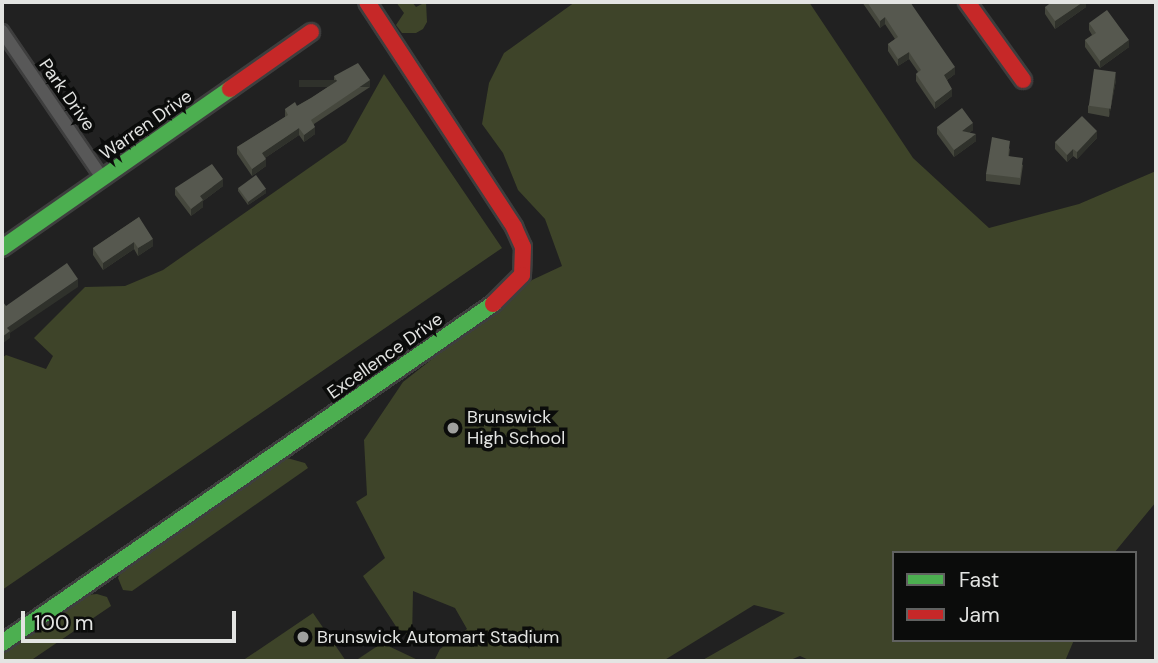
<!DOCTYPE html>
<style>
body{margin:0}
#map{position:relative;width:1158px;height:663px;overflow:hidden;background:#212121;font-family:"DM Sans",sans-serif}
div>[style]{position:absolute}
.green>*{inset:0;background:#3e4429}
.roads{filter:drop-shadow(2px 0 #3e3e3e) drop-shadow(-2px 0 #3e3e3e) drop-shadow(0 2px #3e3e3e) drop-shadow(0 -2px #3e3e3e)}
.street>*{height:12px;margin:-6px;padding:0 6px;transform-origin:6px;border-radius:6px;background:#585858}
.fast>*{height:16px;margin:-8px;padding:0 8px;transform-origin:8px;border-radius:8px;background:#4caf50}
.jam>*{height:16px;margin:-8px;padding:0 8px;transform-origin:8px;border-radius:8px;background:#c62828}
.wall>*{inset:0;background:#45473d}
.shaded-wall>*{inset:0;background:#2f312b;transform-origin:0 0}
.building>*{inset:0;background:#56584f;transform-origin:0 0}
.dots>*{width:19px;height:19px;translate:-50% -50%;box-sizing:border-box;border:4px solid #0b0c0b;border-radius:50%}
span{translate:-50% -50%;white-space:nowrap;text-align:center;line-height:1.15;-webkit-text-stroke:7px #0b0c0b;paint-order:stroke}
.street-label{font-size:18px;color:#e3e4e2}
.poi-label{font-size:18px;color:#e3e4e2}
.left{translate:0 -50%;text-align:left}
.frame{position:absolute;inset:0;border:4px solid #e3e4e2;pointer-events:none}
.legend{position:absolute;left:892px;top:551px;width:245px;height:91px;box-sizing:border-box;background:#0b0c0b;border:2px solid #616261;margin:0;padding:9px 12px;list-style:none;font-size:21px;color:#e3e4e2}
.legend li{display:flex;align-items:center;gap:14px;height:35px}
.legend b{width:35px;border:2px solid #616261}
.scale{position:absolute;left:21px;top:611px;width:215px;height:32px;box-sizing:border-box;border:4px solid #e3e4e2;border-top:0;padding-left:9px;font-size:21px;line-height:24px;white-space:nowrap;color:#e3e4e2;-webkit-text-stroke:5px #0b0c0b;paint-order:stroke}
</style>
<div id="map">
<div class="green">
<div style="clip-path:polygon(396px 2px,412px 2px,416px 7px,426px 2px,427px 22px,423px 29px,416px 33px,402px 33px,396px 25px,404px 13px)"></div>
<div style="clip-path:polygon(575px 2px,809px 2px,913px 158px,989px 228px,1079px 204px,1156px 171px,1156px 502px,1114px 553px,894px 553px,894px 640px,1074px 640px,1065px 661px,811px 661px,800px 656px,788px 661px,701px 661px,785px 613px,754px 605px,663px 661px,434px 661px,440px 649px,467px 629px,455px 608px,413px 591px,412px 638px,397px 628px,363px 576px,385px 558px,356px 502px,367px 495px,364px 440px,403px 382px,532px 280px,562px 266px,545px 219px,518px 190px,503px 153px,482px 124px,489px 83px,504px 53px)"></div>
<div style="clip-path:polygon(384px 74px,502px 248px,2px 590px,2px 358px,6px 355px,46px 369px,53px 356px,34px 338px,85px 287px,125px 286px,163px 270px,346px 142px)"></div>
<div style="clip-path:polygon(287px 458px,305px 463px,308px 468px,132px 591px,123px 590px,118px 578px,121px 572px)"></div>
<div style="clip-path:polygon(97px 594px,107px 597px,111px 606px,30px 661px,2px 661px,2px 653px,85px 595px)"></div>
<div style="clip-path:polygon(313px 613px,346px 661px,242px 661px)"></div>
<div style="clip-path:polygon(382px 643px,420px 661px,355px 661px)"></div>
</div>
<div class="roads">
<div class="street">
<div style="left:2px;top:31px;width:179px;rotate:55.7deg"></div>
</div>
<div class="fast">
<div style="left:2px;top:248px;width:278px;rotate:-34.9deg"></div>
<div style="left:2px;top:643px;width:597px;rotate:-34.62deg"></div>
</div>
<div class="jam">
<div style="left:367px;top:2px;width:269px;rotate:56.8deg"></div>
<div style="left:514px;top:227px;width:22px;rotate:66deg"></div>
<div style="left:523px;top:247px;width:28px;rotate:92deg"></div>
<div style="left:522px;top:275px;width:41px;rotate:135deg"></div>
<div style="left:967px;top:2px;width:96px;rotate:54.3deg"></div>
<div style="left:230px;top:89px;width:99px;rotate:-35.1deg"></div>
</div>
</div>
<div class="wall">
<div style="clip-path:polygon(862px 2px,910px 2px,955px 74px,947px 80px,952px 96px,935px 109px,916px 81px,916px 74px,918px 72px,909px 59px,898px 66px,888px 51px,888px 44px,895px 39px,885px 24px,880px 28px)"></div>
<div style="clip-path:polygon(1086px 2px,1086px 7px,1055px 29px,1045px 14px,1045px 7px)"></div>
<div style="clip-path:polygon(1089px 23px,1129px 47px,1100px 68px,1085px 47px,1085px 40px,1092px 35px,1089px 30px)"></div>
<div style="clip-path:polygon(334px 76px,370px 87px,314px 124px,315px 134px,304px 142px,299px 135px,265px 158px,266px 166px,252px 176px,237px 154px,237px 147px,285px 117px,285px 109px,297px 106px,311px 98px,334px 83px)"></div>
<div style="clip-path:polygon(1116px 80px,1109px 117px,1088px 113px,1088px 106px)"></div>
<div style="clip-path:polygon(937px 127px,973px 130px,969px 133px,976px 141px,954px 157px,937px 134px)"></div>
<div style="clip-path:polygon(1097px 138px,1077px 159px,1073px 156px,1067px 162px,1055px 149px,1055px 142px)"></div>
<div style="clip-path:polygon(1010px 148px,1009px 156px,1023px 165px,1020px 185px,986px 181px,986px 174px)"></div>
<div style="clip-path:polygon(223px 186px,203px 201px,203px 207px,191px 216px,175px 195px,175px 188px)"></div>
<div style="clip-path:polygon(238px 188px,266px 193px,248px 205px,238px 191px)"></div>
<div style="clip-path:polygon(139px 217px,153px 246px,138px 256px,134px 249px,103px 270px,93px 255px,93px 248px)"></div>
</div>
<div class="shaded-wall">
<div style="clip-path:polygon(1083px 2px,1086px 2px,1086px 7px,1055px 29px,1055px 21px)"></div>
<div style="clip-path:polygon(885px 17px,885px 24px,880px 28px,880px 21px)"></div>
<div style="clip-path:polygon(1129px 40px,1129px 47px,1100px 68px,1100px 61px)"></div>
<div style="clip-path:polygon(909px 52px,909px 59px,898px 66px,898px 59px)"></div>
<div style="clip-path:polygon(955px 67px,955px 74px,944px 82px,944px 75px)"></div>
<div style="clip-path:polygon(1116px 72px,1116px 80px,1109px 117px,1109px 110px)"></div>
<div style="left:370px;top:80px;width:7px;height:71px;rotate:90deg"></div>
<div style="clip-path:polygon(952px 89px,952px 96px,935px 109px,935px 102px)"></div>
<div style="clip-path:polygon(973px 123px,973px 130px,962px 138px,962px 131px)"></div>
<div style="clip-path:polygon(315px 127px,315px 134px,304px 142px,304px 135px)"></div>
<div style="clip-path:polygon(299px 128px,299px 135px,262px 160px,262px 153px)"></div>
<div style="clip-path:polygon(1097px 131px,1097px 138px,1077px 159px,1077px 152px)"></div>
<div style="clip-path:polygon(976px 134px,976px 141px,954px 157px,954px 150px)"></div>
<div style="clip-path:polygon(1073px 149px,1073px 156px,1067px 162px,1067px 155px)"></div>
<div style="clip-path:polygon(266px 159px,266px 166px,252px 176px,252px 169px)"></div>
<div style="clip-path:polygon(223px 179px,223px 186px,203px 201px,203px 207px,191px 216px,191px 209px,200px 196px)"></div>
<div style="clip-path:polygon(266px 189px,266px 193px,248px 205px,248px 202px)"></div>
<div style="clip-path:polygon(153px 239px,153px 246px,138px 256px,138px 248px)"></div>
<div style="clip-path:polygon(134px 242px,134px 249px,103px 270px,103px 263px)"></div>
<div style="clip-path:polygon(78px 279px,78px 287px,10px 333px,10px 338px,2px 344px,2px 337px,7px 328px)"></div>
</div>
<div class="building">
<div style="clip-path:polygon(867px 2px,910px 2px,955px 67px,944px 75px,952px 89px,935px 102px,916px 74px,921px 70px,909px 52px,898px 59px,888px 44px,898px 37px,885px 17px,880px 21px)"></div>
<div style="clip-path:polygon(1052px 2px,1083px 2px,1055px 21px,1045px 7px)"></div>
<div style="clip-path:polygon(1107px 10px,1129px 40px,1100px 61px,1085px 40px,1096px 33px,1089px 23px)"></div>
<div style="clip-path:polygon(358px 63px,370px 80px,311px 120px,315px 127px,304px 135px,299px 128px,262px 153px,266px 159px,252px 169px,237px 147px,288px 115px,285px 109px,295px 102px,297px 106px,311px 98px,337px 81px,334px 76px)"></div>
<div style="left:1094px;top:69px;width:22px;height:37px;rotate:8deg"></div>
<div style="clip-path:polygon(962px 108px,973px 123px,962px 131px,976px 134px,954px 150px,937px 127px)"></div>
<div style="clip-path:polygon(1082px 116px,1097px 131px,1077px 152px,1073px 149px,1067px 155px,1055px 142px)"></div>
<div style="clip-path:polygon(992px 137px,1010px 141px,1008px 156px,1023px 158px,1020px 178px,986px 174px)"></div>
<div style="clip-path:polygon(212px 164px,223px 179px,200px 196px,203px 200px,191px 209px,175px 188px)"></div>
<div style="left:256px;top:175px;width:17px;height:22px;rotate:54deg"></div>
<div style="clip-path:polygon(139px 217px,153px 239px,138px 248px,134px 242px,103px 263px,93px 248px)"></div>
<div style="clip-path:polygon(67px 263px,78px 279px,7px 328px,10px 331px,2px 337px,2px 303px,3px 302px,6px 306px)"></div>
</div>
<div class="dots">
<div style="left:453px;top:428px;background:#9fa09e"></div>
<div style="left:303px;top:637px;background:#9fa09e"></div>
</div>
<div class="street-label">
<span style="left:67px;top:95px;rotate:55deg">Park Drive</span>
<span style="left:146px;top:125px;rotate:-35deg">Warren Drive</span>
<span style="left:385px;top:356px;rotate:-35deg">Excellence Drive</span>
</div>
<div class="poi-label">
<span class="left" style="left:467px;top:428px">Brunswick<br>High School</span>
<span class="left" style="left:317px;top:637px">Brunswick Automart Stadium</span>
</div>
<div class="frame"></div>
<ul class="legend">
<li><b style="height:9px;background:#4caf50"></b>Fast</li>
<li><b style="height:9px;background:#c62828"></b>Jam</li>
</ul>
<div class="scale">100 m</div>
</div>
